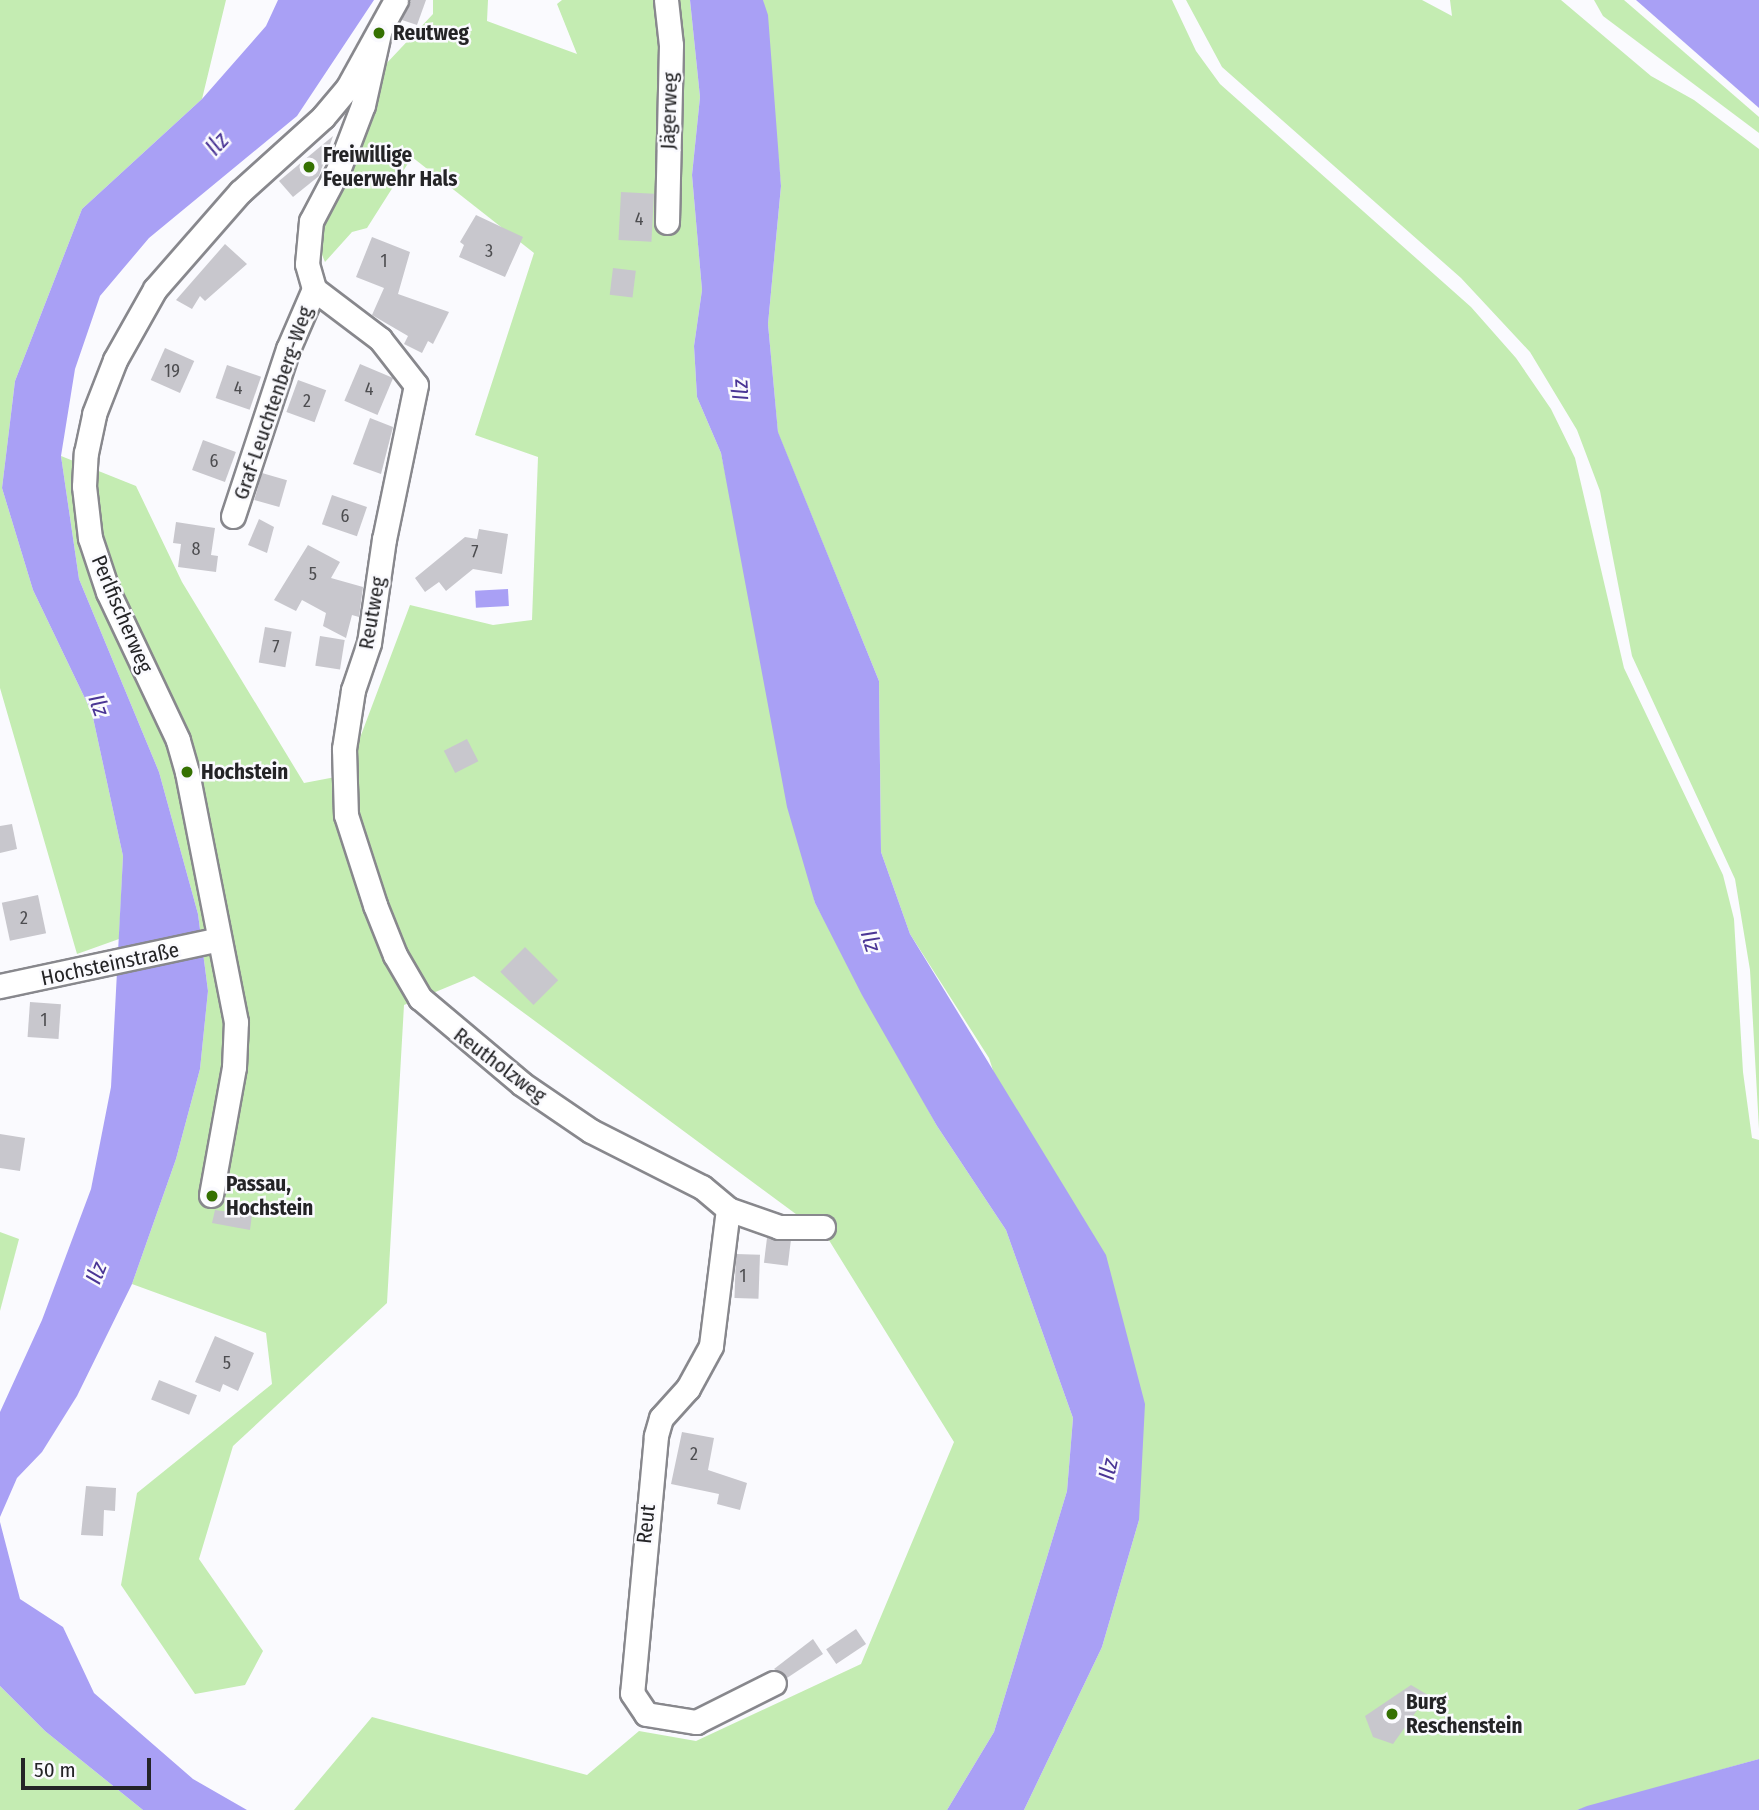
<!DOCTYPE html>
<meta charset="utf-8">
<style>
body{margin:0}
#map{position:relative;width:1759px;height:1810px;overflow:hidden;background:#fafafe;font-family:"Fira Sans Condensed",sans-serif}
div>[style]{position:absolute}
.green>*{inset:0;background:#c4ecb2}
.water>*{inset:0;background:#a9a0f5;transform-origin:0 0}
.building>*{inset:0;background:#c8c7cd;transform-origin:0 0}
.roads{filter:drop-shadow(2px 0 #88888d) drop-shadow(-2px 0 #88888d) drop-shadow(0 2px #88888d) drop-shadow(0 -2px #88888d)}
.minor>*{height:23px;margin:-11.5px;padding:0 11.5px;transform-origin:11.5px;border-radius:11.5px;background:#fff}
.dots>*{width:19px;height:19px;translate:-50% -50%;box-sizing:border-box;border:4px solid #fafafe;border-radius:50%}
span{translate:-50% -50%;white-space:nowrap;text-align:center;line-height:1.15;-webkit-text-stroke:5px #fafafe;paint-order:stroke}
.number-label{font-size:18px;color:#4d4d50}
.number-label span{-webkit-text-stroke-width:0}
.poi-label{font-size:21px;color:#242426;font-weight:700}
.left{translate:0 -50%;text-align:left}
.street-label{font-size:21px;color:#242426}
.water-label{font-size:23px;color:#4a3595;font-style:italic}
.scale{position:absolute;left:21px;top:1758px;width:130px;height:32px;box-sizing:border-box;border:4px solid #242426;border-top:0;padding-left:9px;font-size:21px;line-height:24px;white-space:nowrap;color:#242426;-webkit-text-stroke:5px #fafafe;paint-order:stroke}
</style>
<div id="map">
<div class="green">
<div style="clip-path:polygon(0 0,226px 0,202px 99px,82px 209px,15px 381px,2px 488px,33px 590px,92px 713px,123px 856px,119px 939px,77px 954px,0 688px)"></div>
<div style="clip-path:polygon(433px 0,488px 0,487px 21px,577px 54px,557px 4px,562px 0,690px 0,700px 97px,692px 175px,702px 290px,694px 346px,697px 397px,721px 453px,815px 903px,937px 1126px,1006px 1230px,1073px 1418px,1067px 1491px,994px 1732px,947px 1810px,294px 1810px,372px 1717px,587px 1775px,639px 1731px,696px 1741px,861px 1664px,954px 1442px,827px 1237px,474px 976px,404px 1005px,387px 1303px,233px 1446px,199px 1559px,263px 1651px,245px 1685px,195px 1694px,121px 1585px,137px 1493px,272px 1384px,266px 1333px,132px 1284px,176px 1159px,200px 1069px,208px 991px,198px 914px,159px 772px,79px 579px,61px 456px,136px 486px,182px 582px,304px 783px,346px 775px,410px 605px,493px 625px,532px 620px,538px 457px,475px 435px,534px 253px,412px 157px,367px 228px,352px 232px,325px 262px,313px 233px,351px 156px,384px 66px,433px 14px)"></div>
<div style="clip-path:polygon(763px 0,1172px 0,1196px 51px,1220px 84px,1471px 307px,1516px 358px,1551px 409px,1575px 458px,1624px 668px,1723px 875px,1734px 919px,1743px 1072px,1752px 1138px,1759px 1140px,1759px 1759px,1577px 1810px,1024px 1810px,1102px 1647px,1139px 1520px,989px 1058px,910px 934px,881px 852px,879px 681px,778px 433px,768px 324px,781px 186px)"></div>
<div style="clip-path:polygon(1186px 0,1422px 0,1452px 16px,1450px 0,1561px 0,1651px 76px,1694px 100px,1759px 149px,1759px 1129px,1750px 970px,1735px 879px,1632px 656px,1600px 491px,1577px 430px,1530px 352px,1461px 278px,1222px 67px)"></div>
<div style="clip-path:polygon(1594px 0,1624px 0,1759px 117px,1759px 133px,1603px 16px)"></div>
<div style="clip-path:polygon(0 1232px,19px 1239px,0 1311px)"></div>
<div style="clip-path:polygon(0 1686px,45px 1731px,143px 1810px,0 1810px)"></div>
</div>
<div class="water">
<div style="clip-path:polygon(278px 0,374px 0,297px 116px,149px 238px,100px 296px,75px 369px,61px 456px,79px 579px,159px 772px,198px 914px,208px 991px,200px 1069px,176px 1159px,132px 1284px,77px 1396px,42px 1452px,17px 1478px,0 1517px,0 1412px,42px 1320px,91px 1189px,111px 1087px,123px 856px,92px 713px,33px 590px,2px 488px,15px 381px,82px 209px,202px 99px,266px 26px)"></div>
<div style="clip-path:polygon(690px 0,763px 0,768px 15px,781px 186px,768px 324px,778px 432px,879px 681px,881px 852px,910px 934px,1106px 1255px,1145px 1404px,1139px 1520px,1102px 1647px,1024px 1810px,947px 1810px,994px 1732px,1067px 1491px,1073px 1418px,1006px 1230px,937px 1126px,862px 995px,815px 903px,787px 807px,721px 453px,697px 397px,694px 346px,702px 290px,692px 175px,700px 97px)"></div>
<div style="clip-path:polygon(1636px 0,1759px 0,1759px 108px)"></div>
<div style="left:508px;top:589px;width:17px;height:33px;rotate:87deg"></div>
<div style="clip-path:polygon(0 1522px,20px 1599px,63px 1627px,94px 1693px,193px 1779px,247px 1810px,143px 1810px,45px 1731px,0 1686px)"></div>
<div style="clip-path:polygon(1759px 1759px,1759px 1810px,1577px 1810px,1587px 1806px)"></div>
</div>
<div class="building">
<div style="clip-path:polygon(410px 0,426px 0,417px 25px,402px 20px)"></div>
<div style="clip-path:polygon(333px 136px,319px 176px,293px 197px,279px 181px)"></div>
<div style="left:621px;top:192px;width:33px;height:48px;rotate:3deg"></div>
<div style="clip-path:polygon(476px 215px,523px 237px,505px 277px,459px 257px,464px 245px,460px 242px)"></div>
<div style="clip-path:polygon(372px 237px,410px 252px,398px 294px,449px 312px,433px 344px,428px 341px,422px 353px,404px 344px,408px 336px,372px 315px,384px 288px,356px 277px)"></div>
<div style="clip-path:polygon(225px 244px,247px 264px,205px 301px,200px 296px,192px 309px,176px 300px)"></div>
<div style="left:613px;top:268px;width:23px;height:27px;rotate:7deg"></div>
<div style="left:165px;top:348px;width:32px;height:35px;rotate:24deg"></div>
<div style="left:360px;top:364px;width:36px;height:40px;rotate:23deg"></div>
<div style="left:227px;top:365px;width:36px;height:35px;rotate:19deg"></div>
<div style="left:298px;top:380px;width:30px;height:34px;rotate:20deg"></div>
<div style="clip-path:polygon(370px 418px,393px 427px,381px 474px,353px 464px)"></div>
<div style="left:203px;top:440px;width:35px;height:32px;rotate:20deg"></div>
<div style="left:262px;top:473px;width:26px;height:28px;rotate:16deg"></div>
<div style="left:332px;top:495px;width:37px;height:31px;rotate:19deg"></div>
<div style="clip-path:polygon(259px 519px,274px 527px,267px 553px,248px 545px)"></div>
<div style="clip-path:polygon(176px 522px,215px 528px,211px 555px,218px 556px,216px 572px,178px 567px,181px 544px,173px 543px)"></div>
<div style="clip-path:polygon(479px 529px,508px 534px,502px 574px,473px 569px,446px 591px,439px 582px,425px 592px,415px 578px,465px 537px,477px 539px)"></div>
<div style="clip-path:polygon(308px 545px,340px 562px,331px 578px,363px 587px,359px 617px,352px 615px,346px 638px,323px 626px,326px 613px,302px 600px,296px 611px,274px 600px)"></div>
<div style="left:265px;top:627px;width:27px;height:36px;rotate:10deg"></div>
<div style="left:320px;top:636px;width:25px;height:30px;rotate:9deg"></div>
<div style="left:467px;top:739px;width:25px;height:26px;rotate:63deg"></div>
<div style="clip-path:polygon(12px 824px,17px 849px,0 853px,0 826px)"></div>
<div style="left:38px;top:895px;width:39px;height:37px;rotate:78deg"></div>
<div style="left:525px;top:947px;width:47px;height:35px;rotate:45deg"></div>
<div style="left:30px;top:1002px;width:31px;height:35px;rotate:4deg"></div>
<div style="clip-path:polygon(0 1134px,25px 1138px,20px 1171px,0 1168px)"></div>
<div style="clip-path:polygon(215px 1210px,252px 1215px,250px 1230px,212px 1223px)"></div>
<div style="left:767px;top:1238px;width:24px;height:25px;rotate:7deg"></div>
<div style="left:736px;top:1254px;width:24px;height:44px;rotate:2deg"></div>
<div style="clip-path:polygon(215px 1336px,254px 1353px,238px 1391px,223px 1384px,220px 1392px,195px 1382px)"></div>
<div style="left:159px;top:1380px;width:41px;height:21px;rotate:22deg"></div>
<div style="clip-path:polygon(682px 1432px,714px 1438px,708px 1470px,747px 1483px,740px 1510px,717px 1504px,719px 1494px,671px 1484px)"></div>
<div style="clip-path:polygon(86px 1486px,116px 1488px,115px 1511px,104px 1510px,103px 1536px,81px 1535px)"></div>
<div style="left:856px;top:1629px;width:18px;height:36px;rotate:56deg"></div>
<div style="clip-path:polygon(813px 1639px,823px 1654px,787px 1678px,774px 1669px)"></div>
<div style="clip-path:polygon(1411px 1685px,1428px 1695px,1393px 1744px,1373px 1737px,1365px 1716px)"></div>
</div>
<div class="roads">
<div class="minor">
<div style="left:666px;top:0;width:45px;rotate:83.7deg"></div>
<div style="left:671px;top:45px;width:177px;rotate:91.3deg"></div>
<div style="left:379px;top:33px;width:74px;rotate:102.5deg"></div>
<div style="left:363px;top:105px;width:67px;rotate:110.9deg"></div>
<div style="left:339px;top:168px;width:60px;rotate:117.8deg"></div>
<div style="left:311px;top:221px;width:43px;rotate:95.3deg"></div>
<div style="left:307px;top:264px;width:26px;rotate:74deg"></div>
<div style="left:314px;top:289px;width:83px;rotate:37.1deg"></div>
<div style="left:380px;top:339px;width:58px;rotate:52deg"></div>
<div style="left:416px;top:385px;width:157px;rotate:101.7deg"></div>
<div style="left:384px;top:539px;width:105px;rotate:98.2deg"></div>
<div style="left:369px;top:643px;width:50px;rotate:108.8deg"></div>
<div style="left:353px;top:690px;width:60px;rotate:98.7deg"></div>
<div style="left:344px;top:749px;width:66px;rotate:88.3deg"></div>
<div style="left:346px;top:815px;width:95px;rotate:72.1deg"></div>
<div style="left:375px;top:905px;width:54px;rotate:68.2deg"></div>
<div style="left:395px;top:955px;width:50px;rotate:59.8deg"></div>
<div style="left:420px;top:998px;width:133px;rotate:40.1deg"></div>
<div style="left:522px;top:1084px;width:83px;rotate:34.3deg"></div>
<div style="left:591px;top:1131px;width:124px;rotate:26.8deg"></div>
<div style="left:702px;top:1187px;width:34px;rotate:40deg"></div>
<div style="left:728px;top:1209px;width:54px;rotate:19.4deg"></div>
<div style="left:779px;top:1227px;width:44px"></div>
<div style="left:233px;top:516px;width:176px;rotate:-71.8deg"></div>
<div style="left:288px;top:349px;width:65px;rotate:-66.6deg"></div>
<div style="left:0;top:986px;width:224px;rotate:-12.1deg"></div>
<div style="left:211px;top:1195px;width:130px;rotate:-79.8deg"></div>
<div style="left:234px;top:1067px;width:45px;rotate:-87.5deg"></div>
<div style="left:236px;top:1022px;width:255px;rotate:-101.1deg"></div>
<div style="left:187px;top:772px;width:33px;rotate:-106deg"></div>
<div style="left:178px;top:740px;width:164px;rotate:-115.3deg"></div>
<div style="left:108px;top:592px;width:57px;rotate:-108.4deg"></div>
<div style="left:90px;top:538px;width:52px;rotate:-96.6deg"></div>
<div style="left:84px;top:486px;width:33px;rotate:-87deg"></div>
<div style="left:86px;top:453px;width:40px;rotate:-78deg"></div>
<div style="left:94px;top:414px;width:58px;rotate:-68.7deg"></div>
<div style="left:115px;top:360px;width:81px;rotate:-60.6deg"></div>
<div style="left:155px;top:289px;width:129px;rotate:-48.8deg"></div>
<div style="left:240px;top:192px;width:112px;rotate:-42.1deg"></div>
<div style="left:323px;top:117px;width:39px;rotate:-50deg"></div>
<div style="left:348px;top:87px;width:99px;rotate:-61.1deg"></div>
<div style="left:728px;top:1209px;width:138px;rotate:97.1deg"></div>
<div style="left:711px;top:1346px;width:48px;rotate:118.7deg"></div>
<div style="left:688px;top:1388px;width:40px;rotate:132deg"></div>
<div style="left:661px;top:1418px;width:19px;rotate:106deg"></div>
<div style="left:656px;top:1436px;width:258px;rotate:95.3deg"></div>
<div style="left:632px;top:1693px;width:25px;rotate:56deg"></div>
<div style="left:646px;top:1714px;width:51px;rotate:9.1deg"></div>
<div style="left:696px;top:1722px;width:87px;rotate:-26.6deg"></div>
</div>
</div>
<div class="dots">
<div style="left:379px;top:33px;background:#357102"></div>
<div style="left:309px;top:167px;background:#357102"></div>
<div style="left:187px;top:772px;background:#357102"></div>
<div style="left:212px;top:1196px;background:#357102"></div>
<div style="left:1392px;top:1714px;background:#357102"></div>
</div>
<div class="number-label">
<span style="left:639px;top:219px">4</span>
<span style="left:489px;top:251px">3</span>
<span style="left:384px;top:261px">1</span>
<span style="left:172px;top:371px">19</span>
<span style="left:238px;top:388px">4</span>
<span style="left:369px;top:389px">4</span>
<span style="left:307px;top:401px">2</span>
<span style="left:214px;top:461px">6</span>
<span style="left:345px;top:516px">6</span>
<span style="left:196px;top:549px">8</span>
<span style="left:475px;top:552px">7</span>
<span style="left:313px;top:574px">5</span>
<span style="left:276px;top:647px">7</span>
<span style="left:24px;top:918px">2</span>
<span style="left:44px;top:1020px">1</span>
<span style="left:743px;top:1276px">1</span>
<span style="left:227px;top:1363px">5</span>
<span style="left:694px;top:1454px">2</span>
</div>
<div class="poi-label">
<span class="left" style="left:393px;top:33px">Reutweg</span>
<span class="left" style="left:323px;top:167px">Freiwillige<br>Feuerwehr Hals</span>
<span class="left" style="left:201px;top:772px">Hochstein</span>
<span class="left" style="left:226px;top:1196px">Passau,<br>Hochstein</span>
<span class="left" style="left:1406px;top:1714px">Burg<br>Reschenstein</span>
</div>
<div class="street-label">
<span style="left:669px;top:111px;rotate:-88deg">Jägerweg</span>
<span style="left:273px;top:403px;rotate:-71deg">Graf-Leuchtenberg-Weg</span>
<span style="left:372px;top:613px;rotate:-80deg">Reutweg</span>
<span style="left:122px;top:614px;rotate:67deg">Perlfischerweg</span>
<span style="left:110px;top:964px;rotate:-12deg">Hochsteinstraße</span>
<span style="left:500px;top:1065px;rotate:37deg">Reutholzweg</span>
<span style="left:646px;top:1524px;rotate:-84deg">Reut</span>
</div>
<div class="water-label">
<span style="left:217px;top:144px;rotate:-47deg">Ilz</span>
<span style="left:740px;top:390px;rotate:-93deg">Ilz</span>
<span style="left:99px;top:705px;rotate:70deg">Ilz</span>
<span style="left:871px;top:941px;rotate:73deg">Ilz</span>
<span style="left:96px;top:1273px;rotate:-68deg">Ilz</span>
<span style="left:1108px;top:1469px;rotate:-77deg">Ilz</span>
</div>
<div class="scale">50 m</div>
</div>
